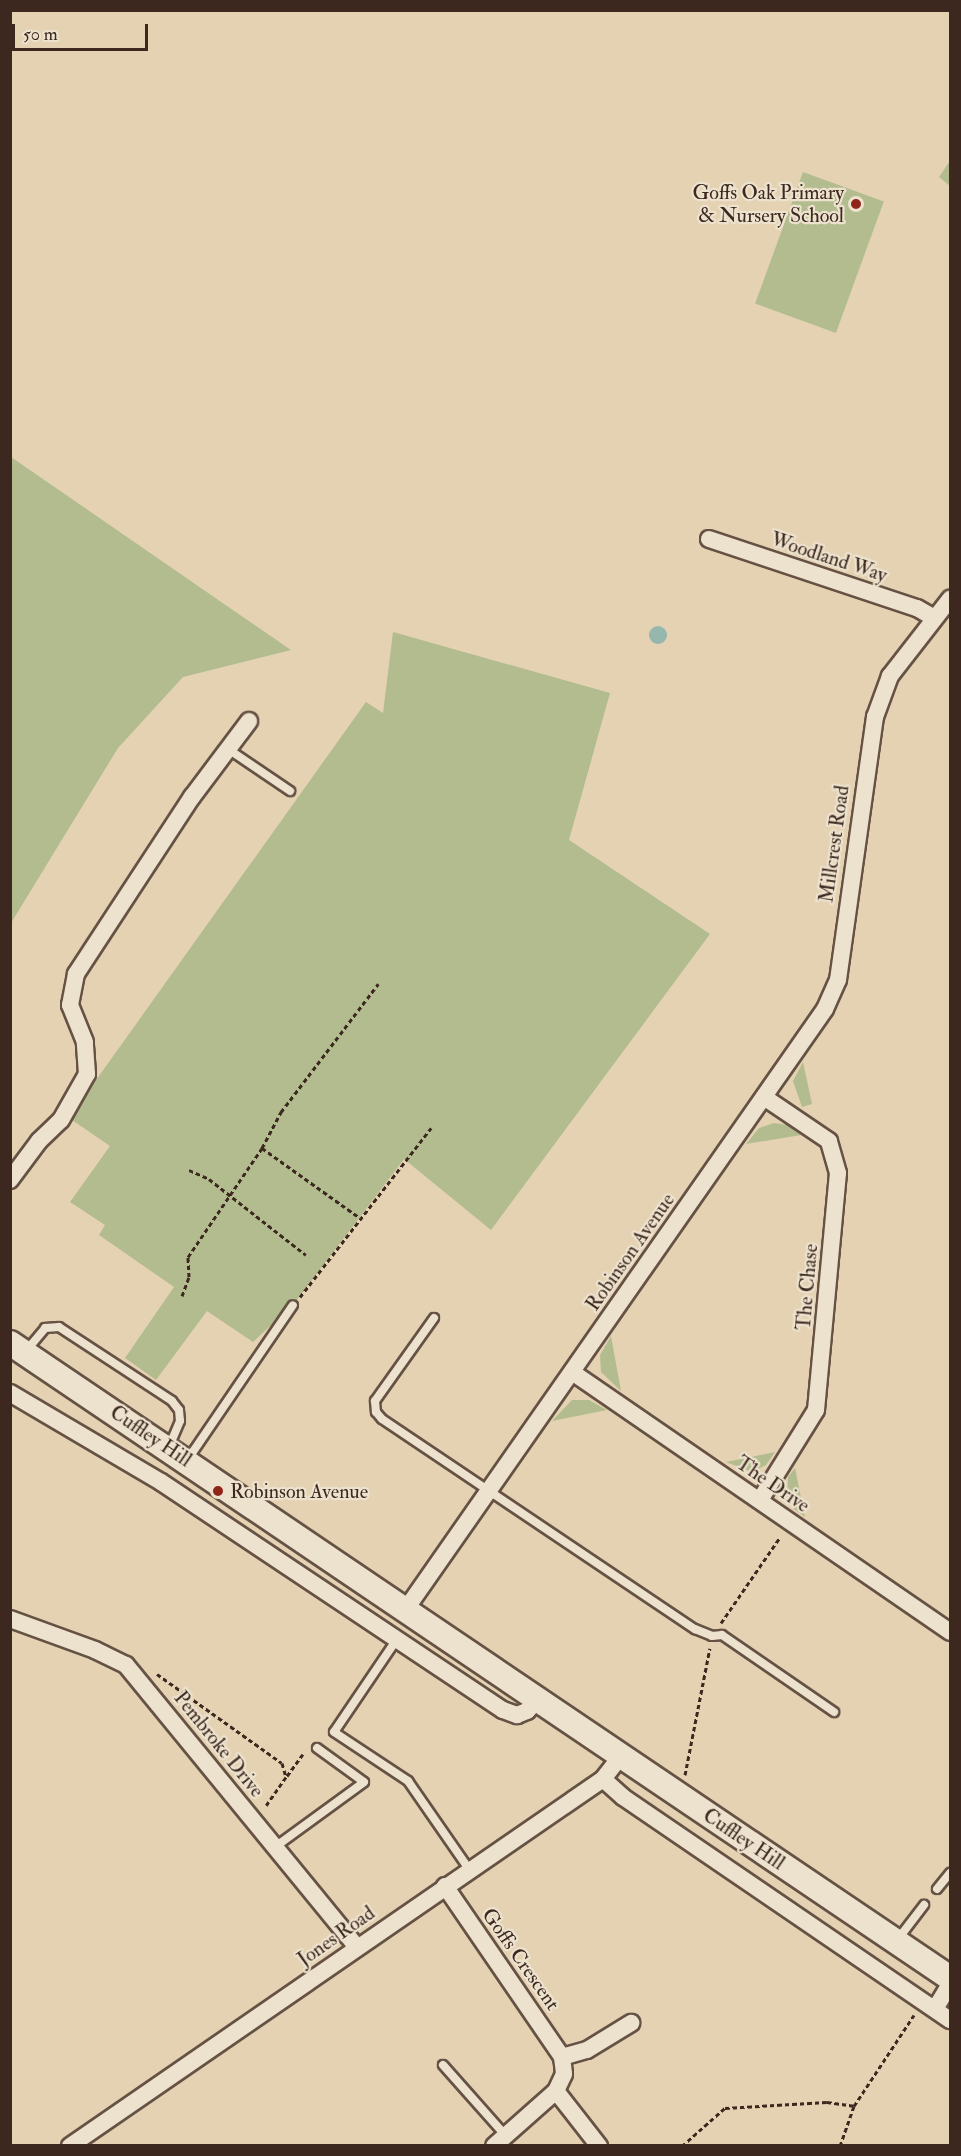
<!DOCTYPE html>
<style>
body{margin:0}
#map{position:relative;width:961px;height:2156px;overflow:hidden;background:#e4d2b3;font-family:"IM FELL Double Pica",serif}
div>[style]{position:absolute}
.green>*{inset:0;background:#b2bc8e;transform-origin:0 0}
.water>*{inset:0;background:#95b7ae}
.round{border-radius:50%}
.path>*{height:3px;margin-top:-1.5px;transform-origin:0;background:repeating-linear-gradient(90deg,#3c281f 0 4.5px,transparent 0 7.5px)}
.roads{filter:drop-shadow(2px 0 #665244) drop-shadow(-2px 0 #665244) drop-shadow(0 2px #665244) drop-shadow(0 -2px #665244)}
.lane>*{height:8px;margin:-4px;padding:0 4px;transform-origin:4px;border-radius:4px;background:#ede2ce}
.street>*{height:16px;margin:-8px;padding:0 8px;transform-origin:8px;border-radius:8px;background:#ede2ce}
.secondary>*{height:24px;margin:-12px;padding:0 12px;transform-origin:12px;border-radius:12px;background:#ede2ce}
.dots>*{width:16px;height:16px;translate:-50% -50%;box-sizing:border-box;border:3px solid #ede2ce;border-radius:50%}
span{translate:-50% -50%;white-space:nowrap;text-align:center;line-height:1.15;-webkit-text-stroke:4.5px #ede2ce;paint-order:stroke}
.poi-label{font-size:20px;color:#3c281f}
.right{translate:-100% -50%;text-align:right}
.left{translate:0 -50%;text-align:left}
.street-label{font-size:20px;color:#3c281f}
.frame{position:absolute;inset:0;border:12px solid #3c281f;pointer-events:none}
.scale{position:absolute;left:12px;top:24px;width:136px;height:27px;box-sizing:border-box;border:3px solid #3c281f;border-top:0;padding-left:8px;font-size:18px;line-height:21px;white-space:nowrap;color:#3c281f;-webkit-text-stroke:4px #ede2ce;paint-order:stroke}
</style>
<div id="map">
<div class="green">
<div style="clip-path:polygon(950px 161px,950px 186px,939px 177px)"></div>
<div style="left:803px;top:172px;width:86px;height:140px;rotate:20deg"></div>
<div style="clip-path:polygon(11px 457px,291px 650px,183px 677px,118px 748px,11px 923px)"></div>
<div style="clip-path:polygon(393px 632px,610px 693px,569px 840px,710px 934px,491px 1230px,404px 1159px,293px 1305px,253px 1342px,207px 1311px,156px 1380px,125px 1358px,174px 1287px,99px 1235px,105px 1225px,70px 1202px,110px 1146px,69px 1118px,366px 702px,383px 713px)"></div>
<div style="clip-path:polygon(803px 1062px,812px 1104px,802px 1107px,793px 1081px)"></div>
<div style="clip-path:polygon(774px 1123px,788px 1125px,801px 1135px,746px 1144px,759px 1128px)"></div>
<div style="clip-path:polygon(611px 1336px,621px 1391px,601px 1372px,600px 1355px)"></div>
<div style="clip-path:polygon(572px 1400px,589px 1400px,607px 1410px,552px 1421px)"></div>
<div style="clip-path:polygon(775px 1452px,766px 1465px,752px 1472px,726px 1462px)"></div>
<div style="clip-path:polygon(795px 1468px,805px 1517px,794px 1509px,787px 1496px,788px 1477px)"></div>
</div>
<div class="water">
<div class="round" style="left:649px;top:626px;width:18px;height:18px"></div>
</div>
<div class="path">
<div style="left:262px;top:1148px;width:120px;rotate:35.5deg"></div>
<div style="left:189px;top:1170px;width:22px;rotate:24deg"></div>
<div style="left:209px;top:1179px;width:123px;rotate:38.1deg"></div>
<div style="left:182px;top:1296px;width:20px;rotate:-70deg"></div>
<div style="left:189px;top:1277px;width:20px;rotate:-93deg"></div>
<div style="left:188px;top:1257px;width:132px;rotate:-55.8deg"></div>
<div style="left:262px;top:1148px;width:41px;rotate:-62.2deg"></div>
<div style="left:281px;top:1112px;width:161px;rotate:-52.8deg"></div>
<div style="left:300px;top:1297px;width:214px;rotate:-52.2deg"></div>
<div style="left:721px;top:1623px;width:104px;rotate:-55.5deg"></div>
<div style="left:157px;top:1674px;width:153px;rotate:35.5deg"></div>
<div style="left:282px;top:1763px;width:15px;rotate:74deg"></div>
<div style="left:286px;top:1777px;width:37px;rotate:125deg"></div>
<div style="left:685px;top:1775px;width:129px;rotate:-78.9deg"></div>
<div style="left:287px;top:1776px;width:27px;rotate:-54deg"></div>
<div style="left:682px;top:2146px;width:57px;rotate:-41.5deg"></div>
<div style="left:725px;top:2108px;width:102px;rotate:-3.4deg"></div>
<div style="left:827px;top:2102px;width:27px;rotate:8deg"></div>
<div style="left:840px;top:2146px;width:42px;rotate:-70.7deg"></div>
<div style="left:854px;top:2106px;width:109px;rotate:-56.6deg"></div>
</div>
<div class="roads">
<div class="lane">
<div style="left:228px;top:749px;width:75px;rotate:34.1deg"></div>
<div style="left:434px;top:1318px;width:102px;rotate:125.4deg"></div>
<div style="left:375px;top:1401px;width:11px;rotate:85deg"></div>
<div style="left:376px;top:1412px;width:9px;rotate:49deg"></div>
<div style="left:382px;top:1419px;width:377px;rotate:33.9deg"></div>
<div style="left:695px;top:1629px;width:18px;rotate:22deg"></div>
<div style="left:712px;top:1636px;width:10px;rotate:-6deg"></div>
<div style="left:722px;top:1635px;width:136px;rotate:34.5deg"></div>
<div style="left:26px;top:1351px;width:30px;rotate:-50deg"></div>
<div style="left:45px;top:1328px;width:14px;rotate:-4deg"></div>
<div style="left:59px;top:1327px;width:135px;rotate:33.2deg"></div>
<div style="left:172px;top:1401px;width:11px;rotate:52deg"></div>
<div style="left:179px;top:1410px;width:11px;rotate:85deg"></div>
<div style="left:180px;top:1421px;width:28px;rotate:113deg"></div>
<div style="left:188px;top:1459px;width:186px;rotate:-55.7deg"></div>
<div style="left:397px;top:1639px;width:112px;rotate:124.1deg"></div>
<div style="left:334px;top:1732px;width:89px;rotate:33.5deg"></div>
<div style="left:408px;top:1781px;width:107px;rotate:55.3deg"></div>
<div style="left:275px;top:1847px;width:110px;rotate:-36.1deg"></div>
<div style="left:364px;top:1782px;width:58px;rotate:-144.1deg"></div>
<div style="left:937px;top:1889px;width:21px;rotate:-51deg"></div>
<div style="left:898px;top:1939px;width:43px;rotate:-52.6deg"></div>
<div style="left:443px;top:2065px;width:95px;rotate:48.4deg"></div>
</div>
<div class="street">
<div style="left:709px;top:539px;width:219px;rotate:18.4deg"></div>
<div style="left:917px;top:608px;width:20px;rotate:30deg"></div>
<div style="left:10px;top:1180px;width:49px;rotate:-53.4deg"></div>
<div style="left:39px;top:1141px;width:30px;rotate:-44deg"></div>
<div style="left:61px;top:1120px;width:53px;rotate:-60.5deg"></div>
<div style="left:87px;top:1074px;width:32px;rotate:-94deg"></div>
<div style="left:85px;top:1042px;width:40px;rotate:-112deg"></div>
<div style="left:70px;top:1005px;width:32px;rotate:-79deg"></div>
<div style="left:76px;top:974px;width:212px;rotate:-56.8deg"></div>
<div style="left:192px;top:797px;width:95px;rotate:-53.1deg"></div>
<div style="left:572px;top:1372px;width:459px;rotate:34.5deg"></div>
<div style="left:10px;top:1393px;width:175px;rotate:30.5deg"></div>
<div style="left:161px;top:1482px;width:411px;rotate:33.7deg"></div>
<div style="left:503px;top:1710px;width:15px;rotate:20deg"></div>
<div style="left:517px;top:1715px;width:11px;rotate:-22deg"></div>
<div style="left:527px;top:1711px;width:16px;rotate:-47deg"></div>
<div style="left:760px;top:1500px;width:106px;rotate:-58.1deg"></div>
<div style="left:816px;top:1410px;width:238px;rotate:-84.7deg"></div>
<div style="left:838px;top:1173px;width:33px;rotate:-106deg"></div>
<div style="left:829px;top:1141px;width:78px;rotate:-145.9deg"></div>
<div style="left:406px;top:1609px;width:732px;rotate:-55.07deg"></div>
<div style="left:825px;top:1009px;width:32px;rotate:-66deg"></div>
<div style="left:838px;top:980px;width:266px;rotate:-82deg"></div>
<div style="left:875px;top:717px;width:44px;rotate:-69.9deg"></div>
<div style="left:890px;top:676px;width:98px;rotate:-52.1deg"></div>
<div style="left:10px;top:1619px;width:90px;rotate:20deg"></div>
<div style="left:95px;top:1650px;width:34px;rotate:26deg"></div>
<div style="left:126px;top:1665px;width:365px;rotate:50.7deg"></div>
<div style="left:603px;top:1779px;width:27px;rotate:42deg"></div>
<div style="left:623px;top:1797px;width:396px;rotate:34.3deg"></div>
<div style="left:445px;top:1886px;width:207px;rotate:55.6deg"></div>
<div style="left:562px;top:2057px;width:17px;rotate:83deg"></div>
<div style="left:564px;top:2074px;width:19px;rotate:115deg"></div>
<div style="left:556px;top:2091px;width:83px;rotate:138.4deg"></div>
<div style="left:935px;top:2009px;width:29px;rotate:-59deg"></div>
<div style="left:562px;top:2057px;width:26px;rotate:-16deg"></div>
<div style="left:587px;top:2050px;width:52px;rotate:-31.5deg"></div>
<div style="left:556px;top:2091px;width:70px;rotate:52deg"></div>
<div style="left:70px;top:2146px;width:647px;rotate:-34.55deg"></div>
<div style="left:603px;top:1779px;width:29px;rotate:-52deg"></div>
</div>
<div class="secondary">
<div style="left:10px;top:1343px;width:1134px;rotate:34.04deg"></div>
</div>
</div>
<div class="dots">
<div style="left:856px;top:204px;background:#8f2418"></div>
<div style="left:218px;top:1491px;background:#8f2418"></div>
</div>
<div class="poi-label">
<span class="right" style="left:844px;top:204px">Goffs Oak Primary<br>&amp; Nursery School</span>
<span class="left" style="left:230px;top:1491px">Robinson Avenue</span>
</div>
<div class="street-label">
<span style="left:829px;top:557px;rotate:18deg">Woodland Way</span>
<span style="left:834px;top:844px;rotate:-82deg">Millcrest Road</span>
<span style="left:630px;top:1252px;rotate:-55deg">Robinson Avenue</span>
<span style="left:807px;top:1287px;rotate:-85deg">The Chase</span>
<span style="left:151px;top:1436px;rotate:34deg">Cuffley Hill</span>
<span style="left:773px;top:1484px;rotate:34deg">The Drive</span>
<span style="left:219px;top:1744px;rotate:51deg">Pembroke Drive</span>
<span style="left:744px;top:1839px;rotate:34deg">Cuffley Hill</span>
<span style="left:336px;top:1936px;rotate:-35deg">Jones Road</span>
<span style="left:521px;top:1959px;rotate:55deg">Goffs Crescent</span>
</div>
<div class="frame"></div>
<div class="scale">50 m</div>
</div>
